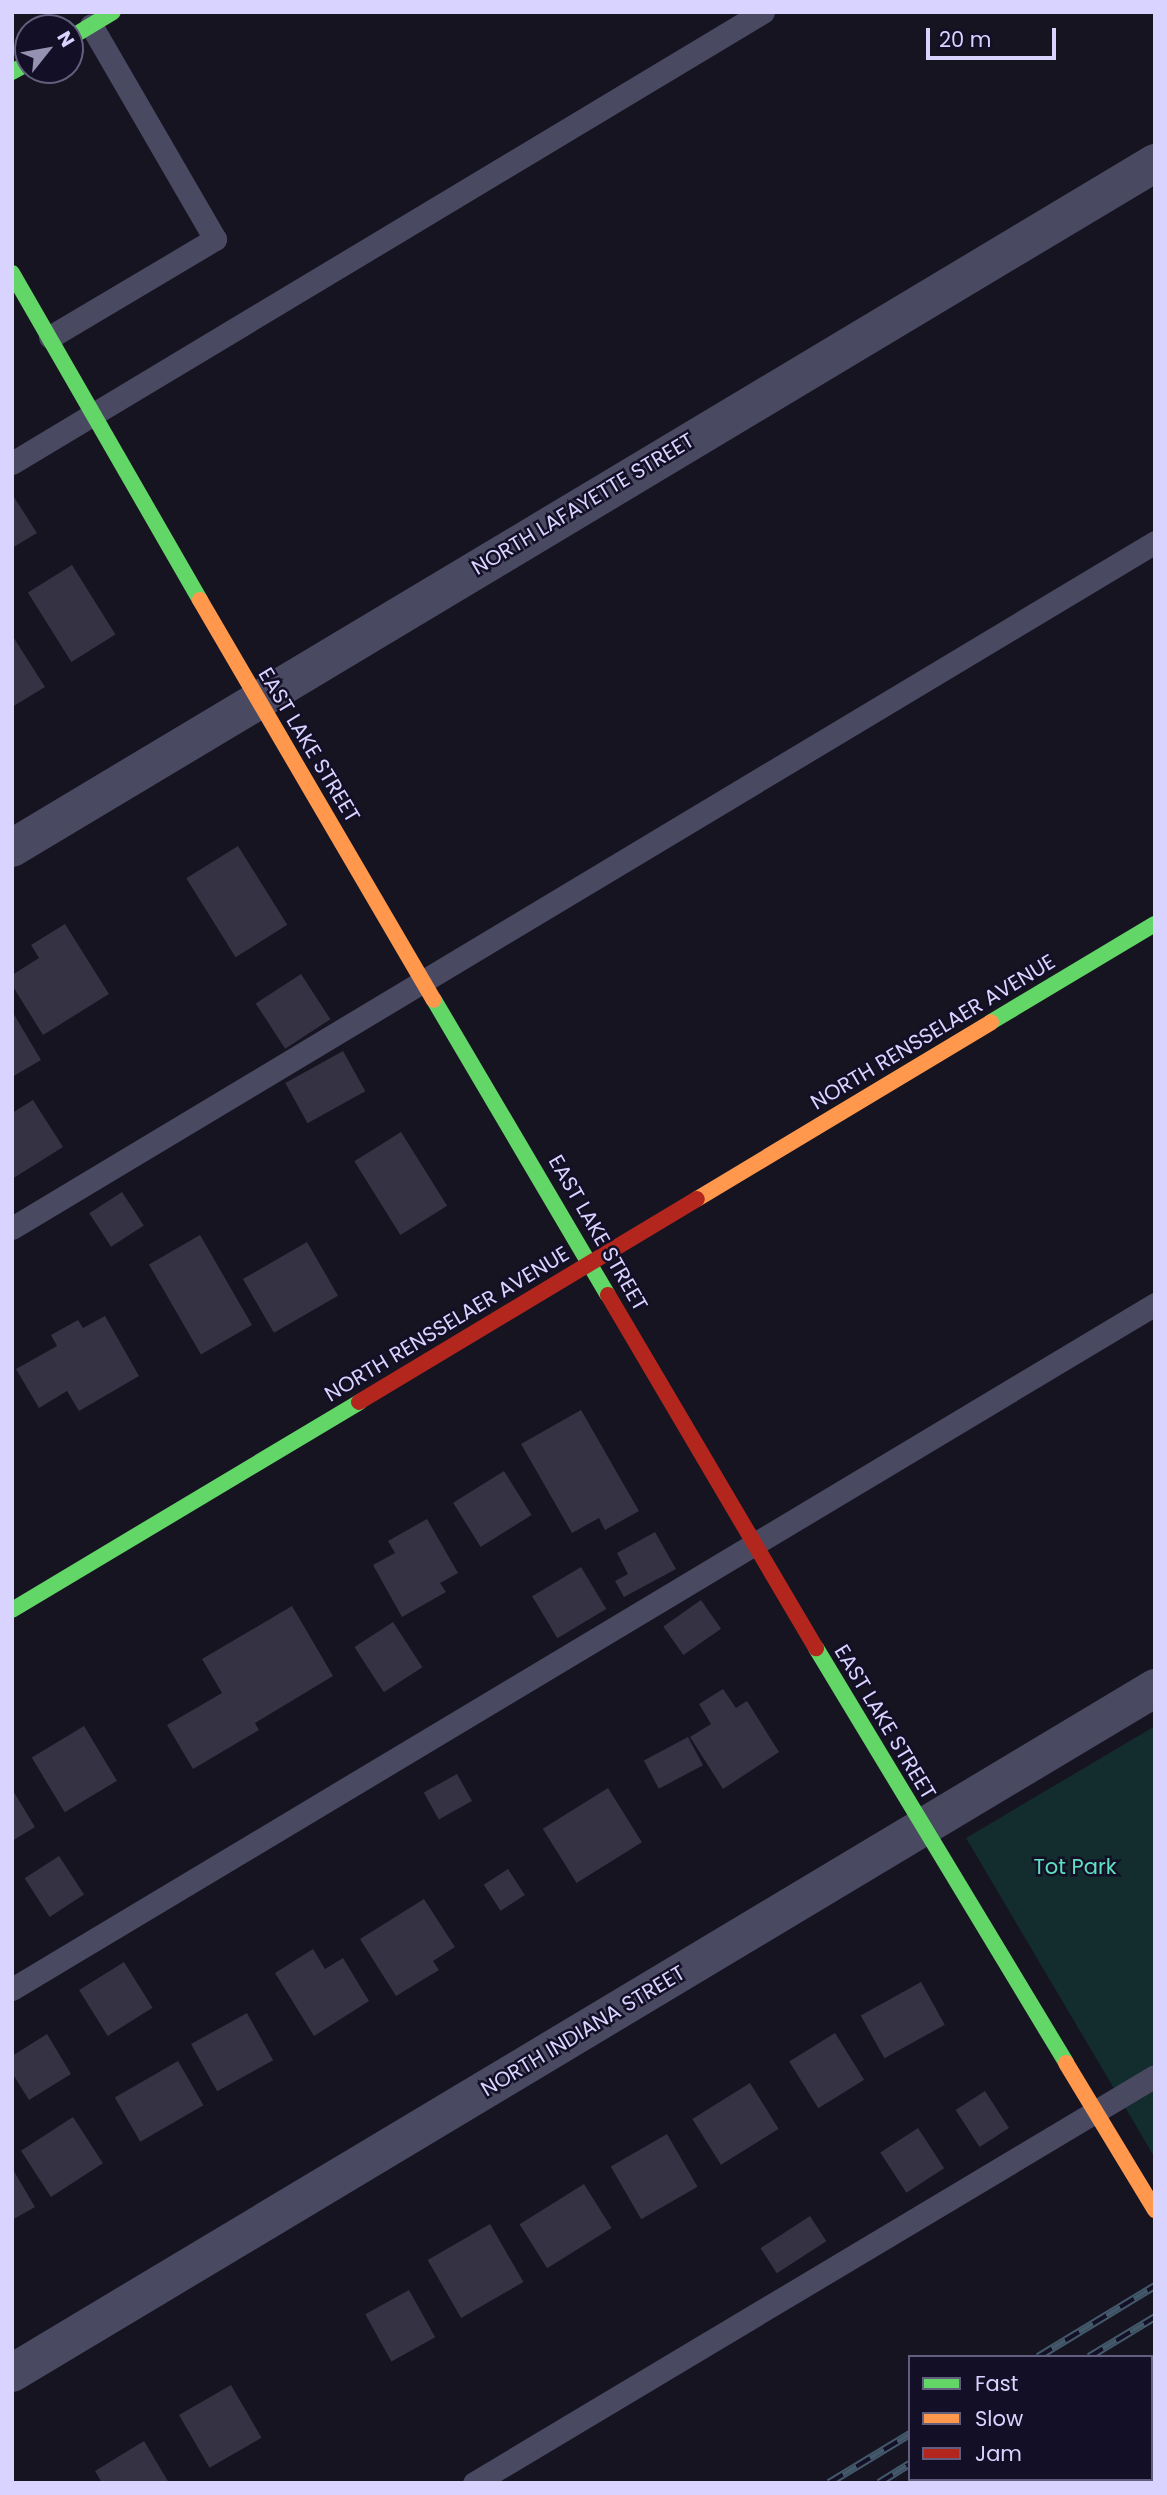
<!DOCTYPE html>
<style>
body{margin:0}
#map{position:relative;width:1167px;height:2495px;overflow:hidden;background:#161421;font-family:Poppins,sans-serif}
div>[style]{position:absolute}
.green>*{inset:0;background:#132c2d}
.building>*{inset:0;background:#343243;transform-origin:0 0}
.lane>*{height:23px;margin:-11.5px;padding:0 11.5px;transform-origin:11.5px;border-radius:11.5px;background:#4a4962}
.street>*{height:38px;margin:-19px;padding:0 19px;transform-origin:19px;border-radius:19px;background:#4a4962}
.fast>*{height:16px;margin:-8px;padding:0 8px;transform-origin:8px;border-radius:8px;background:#63d668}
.slow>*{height:16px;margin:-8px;padding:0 8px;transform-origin:8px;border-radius:8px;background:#ff974d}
.jam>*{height:16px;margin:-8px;padding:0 8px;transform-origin:8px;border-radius:8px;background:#b3261e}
.rail>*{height:8px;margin-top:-4px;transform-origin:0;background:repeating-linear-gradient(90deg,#130f26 0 16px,#43596b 0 32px);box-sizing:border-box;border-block:2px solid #43596b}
span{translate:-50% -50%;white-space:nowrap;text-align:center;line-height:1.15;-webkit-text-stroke:5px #130f26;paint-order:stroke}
.street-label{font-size:21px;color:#d9d4ff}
.park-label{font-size:21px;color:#5fe0c0}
.frame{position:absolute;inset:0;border:14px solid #d9d4ff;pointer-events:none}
.legend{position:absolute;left:908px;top:2355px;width:245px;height:126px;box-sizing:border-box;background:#130f26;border:2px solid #625e7d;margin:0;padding:9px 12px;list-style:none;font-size:21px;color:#d9d4ff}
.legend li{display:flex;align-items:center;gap:14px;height:35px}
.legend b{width:35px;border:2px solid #625e7d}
.north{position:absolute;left:14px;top:14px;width:70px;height:70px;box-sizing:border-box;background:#130f26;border:2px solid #625e7d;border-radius:50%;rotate:59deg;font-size:19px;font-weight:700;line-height:28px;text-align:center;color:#d9d4ff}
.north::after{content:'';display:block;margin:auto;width:24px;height:32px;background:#9591b1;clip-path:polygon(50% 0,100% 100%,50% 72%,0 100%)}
.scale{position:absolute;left:926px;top:28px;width:130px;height:32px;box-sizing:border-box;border:4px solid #d9d4ff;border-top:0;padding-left:9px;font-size:21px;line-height:24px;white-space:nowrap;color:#d9d4ff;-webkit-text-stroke:5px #130f26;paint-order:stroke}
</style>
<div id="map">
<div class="green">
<div style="clip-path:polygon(1155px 1726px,1155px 2158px,966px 1838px)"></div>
</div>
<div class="building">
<div style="clip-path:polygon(12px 494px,37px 533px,12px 548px)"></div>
<div style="left:72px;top:565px;width:82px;height:52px;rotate:58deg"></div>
<div style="clip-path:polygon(12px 635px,45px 687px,12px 707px)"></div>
<div style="left:238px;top:846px;width:93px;height:61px;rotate:58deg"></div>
<div style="clip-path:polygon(65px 924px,109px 994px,43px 1035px,12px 985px,12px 975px,39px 958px,31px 945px)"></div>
<div style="left:301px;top:974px;width:54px;height:54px;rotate:57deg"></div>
<div style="clip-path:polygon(12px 1011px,41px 1060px,12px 1077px)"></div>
<div style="left:343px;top:1051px;width:46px;height:66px;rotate:61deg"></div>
<div style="clip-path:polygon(33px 1100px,63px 1147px,12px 1179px,12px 1113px)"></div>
<div style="left:401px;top:1132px;width:87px;height:55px;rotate:58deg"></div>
<div style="left:122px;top:1192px;width:40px;height:39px;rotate:57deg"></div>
<div style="left:200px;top:1235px;width:104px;height:59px;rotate:60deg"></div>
<div style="left:307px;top:1242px;width:62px;height:74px;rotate:60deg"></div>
<div style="clip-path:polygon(105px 1316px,139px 1376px,79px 1411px,67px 1391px,39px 1408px,16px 1369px,57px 1346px,51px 1335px,78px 1320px,83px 1328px)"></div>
<div style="clip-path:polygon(581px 1410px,639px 1511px,605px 1530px,599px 1518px,572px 1533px,521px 1444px)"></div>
<div style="left:504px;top:1471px;width:52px;height:60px;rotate:58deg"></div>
<div style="clip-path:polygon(427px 1519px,458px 1573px,440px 1583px,446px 1592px,402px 1617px,373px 1565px,395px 1553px,388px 1541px)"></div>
<div style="clip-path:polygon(655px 1532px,676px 1569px,624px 1597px,615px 1581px,628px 1574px,617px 1553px)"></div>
<div style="left:581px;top:1567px;width:49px;height:57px;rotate:59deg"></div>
<div style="left:701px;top:1600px;width:35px;height:46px;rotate:55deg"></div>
<div style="clip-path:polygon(292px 1606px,333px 1676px,255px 1723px,259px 1730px,193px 1769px,167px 1725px,222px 1693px,202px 1659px)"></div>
<div style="left:393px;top:1622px;width:54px;height:46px;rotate:57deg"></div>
<div style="clip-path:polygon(723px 1689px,736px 1708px,747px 1701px,779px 1752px,723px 1789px,690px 1737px,711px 1724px,699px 1704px)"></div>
<div style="left:84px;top:1726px;width:64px;height:61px;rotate:59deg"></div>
<div style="left:688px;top:1737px;width:32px;height:50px;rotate:62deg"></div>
<div style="left:457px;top:1774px;width:31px;height:38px;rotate:61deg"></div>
<div style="left:608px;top:1788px;width:64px;height:77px;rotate:58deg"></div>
<div style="clip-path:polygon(12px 1789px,35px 1827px,12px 1841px)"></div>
<div style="left:59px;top:1856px;width:46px;height:41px;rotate:57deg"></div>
<div style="left:508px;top:1869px;width:31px;height:29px;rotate:57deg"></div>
<div style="clip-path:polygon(424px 1899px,455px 1947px,433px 1961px,439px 1970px,396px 1996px,360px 1939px)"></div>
<div style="clip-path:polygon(313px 1949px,325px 1969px,343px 1958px,369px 2001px,314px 2036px,275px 1973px)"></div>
<div style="left:124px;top:1962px;width:54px;height:53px;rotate:58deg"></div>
<div style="left:921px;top:1982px;width:49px;height:69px;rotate:61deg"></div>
<div style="left:247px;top:2013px;width:54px;height:64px;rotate:61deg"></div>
<div style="left:835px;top:2033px;width:55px;height:54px;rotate:58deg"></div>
<div style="clip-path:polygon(47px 2034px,71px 2074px,29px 2100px,12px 2073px,12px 2056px)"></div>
<div style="left:178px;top:2061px;width:51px;height:73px;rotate:60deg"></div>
<div style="left:750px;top:2083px;width:54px;height:68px;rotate:58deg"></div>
<div style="left:985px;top:2091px;width:44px;height:35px;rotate:57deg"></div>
<div style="left:73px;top:2117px;width:55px;height:62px;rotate:57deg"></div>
<div style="left:918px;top:2128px;width:48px;height:45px;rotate:57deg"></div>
<div style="left:667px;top:2134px;width:61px;height:65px;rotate:60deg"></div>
<div style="clip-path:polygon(12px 2168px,35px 2207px,12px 2220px)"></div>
<div style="left:584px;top:2184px;width:52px;height:76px;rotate:58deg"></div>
<div style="left:810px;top:2216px;width:30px;height:59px;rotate:57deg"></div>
<div style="left:490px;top:2224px;width:67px;height:72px;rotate:60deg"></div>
<div style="left:409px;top:2290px;width:54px;height:50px;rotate:61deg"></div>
<div style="left:231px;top:2385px;width:61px;height:60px;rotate:60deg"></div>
<div style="clip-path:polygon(144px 2441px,169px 2483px,102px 2483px,95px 2471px)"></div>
</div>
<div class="lane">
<div style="left:50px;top:337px;width:192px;rotate:-30.7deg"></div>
<div style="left:215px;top:239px;width:247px;rotate:-120.1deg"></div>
<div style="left:12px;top:463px;width:876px;rotate:-30.99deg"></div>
<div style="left:12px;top:1228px;width:1333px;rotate:-30.97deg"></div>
<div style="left:12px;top:1989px;width:1333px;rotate:-30.93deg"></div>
<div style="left:474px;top:2483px;width:793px;rotate:-30.86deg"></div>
</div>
<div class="street">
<div style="left:12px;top:848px;width:1333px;rotate:-30.93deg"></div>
<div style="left:12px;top:2373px;width:1333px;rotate:-30.93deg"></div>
<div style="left:1151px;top:2460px;width:4px;rotate:-27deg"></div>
<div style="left:1113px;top:2483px;width:7px;rotate:-34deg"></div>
</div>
<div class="fast">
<div style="left:70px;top:38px;width:50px;rotate:-31.2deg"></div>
<div style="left:12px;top:72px;width:18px;rotate:-29deg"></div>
<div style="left:12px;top:273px;width:377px;rotate:60.1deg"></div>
<div style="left:434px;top:1000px;width:342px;rotate:59.5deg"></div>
<div style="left:991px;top:1022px;width:191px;rotate:-30.9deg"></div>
<div style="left:12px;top:1610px;width:405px;rotate:-30.9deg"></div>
<div style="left:816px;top:1648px;width:484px;rotate:58.9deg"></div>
</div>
<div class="slow">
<div style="left:200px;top:600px;width:463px;rotate:59.7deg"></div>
<div style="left:697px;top:1199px;width:343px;rotate:-31deg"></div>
<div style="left:1066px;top:2063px;width:172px;rotate:58.8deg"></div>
</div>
<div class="jam">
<div style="left:608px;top:1295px;width:410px;rotate:59.5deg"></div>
<div style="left:359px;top:1402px;width:394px;rotate:-31deg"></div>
</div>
<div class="rail">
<div style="left:1038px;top:2357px;width:137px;rotate:-31.3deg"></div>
<div style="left:1089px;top:2357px;width:77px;rotate:-31.2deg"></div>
<div style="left:829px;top:2483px;width:95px;rotate:-31.2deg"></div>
<div style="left:879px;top:2483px;width:36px;rotate:-32deg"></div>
</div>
<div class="street-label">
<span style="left:583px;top:504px;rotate:-31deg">NORTH LAFAYETTE STREET</span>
<span style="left:309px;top:745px;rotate:59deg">EAST LAKE STREET</span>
<span style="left:933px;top:1032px;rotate:-31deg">NORTH RENSSELAER AVENUE</span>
<span style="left:598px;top:1233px;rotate:60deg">EAST LAKE STREET</span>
<span style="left:447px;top:1324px;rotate:-31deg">NORTH RENSSELAER AVENUE</span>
<span style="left:885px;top:1722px;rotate:59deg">EAST LAKE STREET</span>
<span style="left:583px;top:2031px;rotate:-31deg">NORTH INDIANA STREET</span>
</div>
<div class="park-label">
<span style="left:1075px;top:1867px">Tot Park</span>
</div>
<div class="frame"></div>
<ul class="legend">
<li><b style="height:9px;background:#63d668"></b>Fast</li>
<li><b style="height:9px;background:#ff974d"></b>Slow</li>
<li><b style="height:9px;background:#b3261e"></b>Jam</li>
</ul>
<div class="north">N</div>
<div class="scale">20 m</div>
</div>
